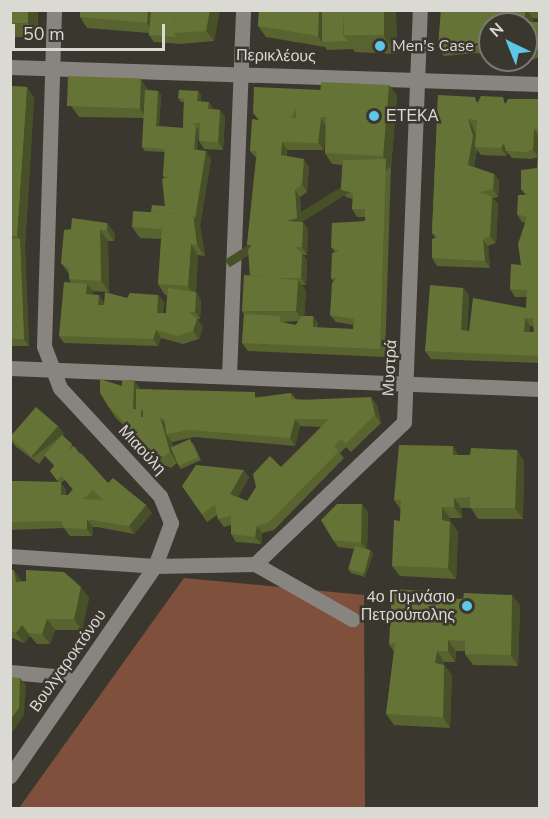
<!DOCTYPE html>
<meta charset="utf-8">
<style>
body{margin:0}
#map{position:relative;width:550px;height:819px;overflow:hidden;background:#3a372f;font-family:"Nunito Sans",sans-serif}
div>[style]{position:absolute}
.green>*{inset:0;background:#7f513d}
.minor>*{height:15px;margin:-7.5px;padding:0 7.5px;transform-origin:7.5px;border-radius:7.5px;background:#888581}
.wall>*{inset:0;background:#58632f;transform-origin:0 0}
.shaded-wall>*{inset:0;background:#475026;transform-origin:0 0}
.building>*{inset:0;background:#667337;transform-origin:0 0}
.dots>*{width:16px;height:16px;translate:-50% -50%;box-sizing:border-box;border:3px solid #3a372f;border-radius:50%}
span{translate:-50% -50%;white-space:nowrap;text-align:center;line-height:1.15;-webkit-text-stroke:5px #3a372f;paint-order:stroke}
.poi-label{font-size:16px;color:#dad9d3}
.left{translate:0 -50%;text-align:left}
.right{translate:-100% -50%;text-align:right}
.street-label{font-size:16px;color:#dad9d3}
.frame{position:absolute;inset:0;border:12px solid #dad9d3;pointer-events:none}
.north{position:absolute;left:478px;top:12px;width:60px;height:60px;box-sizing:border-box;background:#3a372f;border:2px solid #7a7871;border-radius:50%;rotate:317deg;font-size:16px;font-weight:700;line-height:24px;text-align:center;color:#dad9d3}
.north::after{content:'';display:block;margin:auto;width:21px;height:27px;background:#5cc7e7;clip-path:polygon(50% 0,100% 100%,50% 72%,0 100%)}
.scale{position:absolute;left:12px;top:24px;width:153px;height:27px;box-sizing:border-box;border:3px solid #dad9d3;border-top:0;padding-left:8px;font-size:18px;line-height:21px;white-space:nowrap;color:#dad9d3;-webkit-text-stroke:4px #3a372f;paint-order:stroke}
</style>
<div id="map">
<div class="green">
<div style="clip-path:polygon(184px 578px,364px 595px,365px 808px,19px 808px)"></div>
</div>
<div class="minor">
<div style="left:10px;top:67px;width:530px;rotate:1.84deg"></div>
<div style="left:10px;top:368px;width:530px;rotate:2.27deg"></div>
<div style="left:229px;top:376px;width:366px;rotate:-87.8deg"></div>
<div style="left:10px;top:556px;width:145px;rotate:3.9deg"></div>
<div style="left:155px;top:566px;width:100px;rotate:-1.1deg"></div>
<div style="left:255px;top:564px;width:206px;rotate:-43.6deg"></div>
<div style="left:404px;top:422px;width:412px;rotate:-87.8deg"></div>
<div style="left:255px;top:564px;width:112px;rotate:29.6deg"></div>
<div style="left:10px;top:672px;width:67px;rotate:5.1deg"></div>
<div style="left:10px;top:776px;width:255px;rotate:-55.4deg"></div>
<div style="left:155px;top:566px;width:46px;rotate:-69.6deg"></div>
<div style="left:171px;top:523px;width:29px;rotate:-112deg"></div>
<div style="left:160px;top:496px;width:147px;rotate:-132.8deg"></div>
<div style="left:60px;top:388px;width:45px;rotate:-110.9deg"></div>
<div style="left:44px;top:346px;width:336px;rotate:-88.3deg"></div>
</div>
<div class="wall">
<div style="left:10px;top:10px;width:28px;height:27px"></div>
<div style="clip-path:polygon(220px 10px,214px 41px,181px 44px,154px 42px,149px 35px,149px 33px,87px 28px,80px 17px)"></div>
<div style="clip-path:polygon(259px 10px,396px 10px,397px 54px,355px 52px,353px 49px,327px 50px,325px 47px,266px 37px,258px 26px)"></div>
<div style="clip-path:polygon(441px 10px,540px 10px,540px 19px,533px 18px,533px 22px,540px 22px,540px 57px,531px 60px,526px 59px,526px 24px,490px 24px,490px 55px,475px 53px,444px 56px,438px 48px)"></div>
<div style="clip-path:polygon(evenodd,389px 85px,397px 96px,391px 167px,385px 357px,248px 351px,242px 343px,244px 314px,242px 311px,250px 275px,249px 248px,247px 245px,256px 158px,250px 151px,258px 120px,321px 90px,389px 85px,326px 126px,325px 153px,332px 164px,342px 165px,341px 190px,346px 197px,353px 199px,352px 209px,357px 217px,365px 217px,365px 221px,331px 247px,335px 252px,331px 278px,334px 282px,330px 315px,336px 322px,354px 325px,353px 329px,318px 328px,318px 324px,313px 316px,304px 316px,306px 291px,302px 285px,306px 285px,307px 260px,303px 255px,307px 255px,308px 229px,302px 222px,300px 197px,307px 192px,309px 167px,287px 156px,287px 150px,324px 150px,326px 126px,389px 85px,298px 321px,296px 325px,285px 323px,284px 322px,298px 321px)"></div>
<div style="clip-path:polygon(10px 86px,27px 87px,34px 98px,25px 247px,29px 346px,10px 346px)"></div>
<div style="clip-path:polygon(148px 90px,158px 91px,161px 95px,159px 126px,183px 128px,184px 102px,181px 102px,178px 98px,198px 91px,201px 95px,200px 101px,214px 109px,220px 110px,225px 117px,223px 150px,204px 149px,199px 141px,199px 130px,197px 150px,211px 159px,200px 226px,205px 256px,198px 255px,196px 292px,201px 300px,200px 319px,197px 319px,203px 327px,199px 339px,183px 344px,161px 338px,158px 346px,64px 343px,59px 336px,71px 283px,69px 279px,69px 274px,61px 263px,107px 223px,115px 234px,114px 241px,108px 241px,109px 292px,93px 291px,92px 294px,104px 302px,127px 298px,158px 295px,164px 302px,163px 313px,166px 313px,167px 295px,165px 295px,158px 284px,161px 239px,140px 238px,132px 227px,151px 212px,165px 206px,164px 178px,163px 176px,165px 152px,145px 151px,142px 147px,144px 118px,79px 117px,71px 106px)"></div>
<div style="clip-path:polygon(evenodd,438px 95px,478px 102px,507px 103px,540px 99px,540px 363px,431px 359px,425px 351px,463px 288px,469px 295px,467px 331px,469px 331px,526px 308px,527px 297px,515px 297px,510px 289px,521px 265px,525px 223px,522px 222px,517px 214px,525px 195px,521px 189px,537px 168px,538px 157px,532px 159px,512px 158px,508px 153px,506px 156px,481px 155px,477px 150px,474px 167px,494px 174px,499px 181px,498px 197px,493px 198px,498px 204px,496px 243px,488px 246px,490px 268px,437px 266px,432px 258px,435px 238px,432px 233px,438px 95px,530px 326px,533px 326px,534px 332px,530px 332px,530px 326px)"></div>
<div style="clip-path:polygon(134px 380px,140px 389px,259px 397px,291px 393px,296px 399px,377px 405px,381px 423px,351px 452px,346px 447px,340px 453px,344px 458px,274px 530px,262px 533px,261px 544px,236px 542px,231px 534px,231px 525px,224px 527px,218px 519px,217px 515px,207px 522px,182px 486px,249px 477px,238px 497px,247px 501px,322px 427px,300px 426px,295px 446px,194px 437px,172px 442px,173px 447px,193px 443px,201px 460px,181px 469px,177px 463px,171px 468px,162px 464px,115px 417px,108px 406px,122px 386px)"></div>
<div style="clip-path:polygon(evenodd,58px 426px,64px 434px,62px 435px,108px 483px,146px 505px,152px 513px,134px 534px,97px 527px,93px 527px,92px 536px,70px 536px,64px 528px,10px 530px,10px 481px,58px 482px,50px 471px,54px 466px,45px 456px,39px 464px,15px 446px,10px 439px,58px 426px,65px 480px,73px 490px,68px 495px,66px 495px,66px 490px,61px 483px,65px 480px)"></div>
<div style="clip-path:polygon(517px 450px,524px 461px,523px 519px,478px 519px,471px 508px,461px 508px,462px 518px,450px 518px,450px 521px,458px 532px,456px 579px,400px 576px,392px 566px,400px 521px,401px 510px,394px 500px,459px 455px,470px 455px)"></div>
<div style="clip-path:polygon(368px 512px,367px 549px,370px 550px,373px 554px,365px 577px,351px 573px,348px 569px,354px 549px,338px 547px,333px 540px)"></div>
<div style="clip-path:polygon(10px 570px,22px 582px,89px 598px,82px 630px,55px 630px,50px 644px,37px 644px,30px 636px,24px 643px,10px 637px)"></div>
<div style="clip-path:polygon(450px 599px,520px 605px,518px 666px,473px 665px,465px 654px,465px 651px,456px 651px,455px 662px,444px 662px,444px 665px,452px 675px,450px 728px,394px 725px,386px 714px,394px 652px,389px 644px)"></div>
</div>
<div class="shaded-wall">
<div style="clip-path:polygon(28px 10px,38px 10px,37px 36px,28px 23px)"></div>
<div style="clip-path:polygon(148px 10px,156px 10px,155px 34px,147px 23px)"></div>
<div style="clip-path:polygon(210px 10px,220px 10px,214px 41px,206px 31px)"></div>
<div style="clip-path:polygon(319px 10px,327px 10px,322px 42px,325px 47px,318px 36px)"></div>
<div style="clip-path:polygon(384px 10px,396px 10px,397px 54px,384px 36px)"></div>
<div style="clip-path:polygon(525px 10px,532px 10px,528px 11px,533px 18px,532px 32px,525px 22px)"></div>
<div style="clip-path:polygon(141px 79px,148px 90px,147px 118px,139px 108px)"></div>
<div style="clip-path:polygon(389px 85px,397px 96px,391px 167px,383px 156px)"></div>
<div style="clip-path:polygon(27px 87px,34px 98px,25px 247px,17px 236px)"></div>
<div style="clip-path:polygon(158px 91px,161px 95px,159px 130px,156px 126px)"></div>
<div style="clip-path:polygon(198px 91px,201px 95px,199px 123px,196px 123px)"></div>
<div style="clip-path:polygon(209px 102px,214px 109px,208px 109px)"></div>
<div style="clip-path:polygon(220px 110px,225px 117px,223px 150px,218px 142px)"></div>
<div style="clip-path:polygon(321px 118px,326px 126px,324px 150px,318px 143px)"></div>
<div style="clip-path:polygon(468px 119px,473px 127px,479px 143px,475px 147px,477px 150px,473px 172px,468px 165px)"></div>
<div style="clip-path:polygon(196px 127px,199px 130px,197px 154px,194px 150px)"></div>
<div style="clip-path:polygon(534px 129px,539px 137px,538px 157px,533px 149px)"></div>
<div style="clip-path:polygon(282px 142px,287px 150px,286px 162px,281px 155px)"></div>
<div style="clip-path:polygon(504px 143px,508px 153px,506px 156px,501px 148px)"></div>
<div style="clip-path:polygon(206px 151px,211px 159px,200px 226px,205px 256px,197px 245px,193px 215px)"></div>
<div style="clip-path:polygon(304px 159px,309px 167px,307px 192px,302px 184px)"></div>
<div style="left:386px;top:159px;width:9px;height:190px;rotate:58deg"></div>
<div style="clip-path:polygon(494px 174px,499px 181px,498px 197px,493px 189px)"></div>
<div style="clip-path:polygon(295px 190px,300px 197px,302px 226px,297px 218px)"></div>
<div style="clip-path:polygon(492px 197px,498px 204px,496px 243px,490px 236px)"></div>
<div style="clip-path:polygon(303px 222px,308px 229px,307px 255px,302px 247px)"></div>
<div style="clip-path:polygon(107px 223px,115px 234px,114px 241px,107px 230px)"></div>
<div style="clip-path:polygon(100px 230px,108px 241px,109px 292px,101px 281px)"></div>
<div style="clip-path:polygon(20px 239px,25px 247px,29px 346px,24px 339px)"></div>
<div style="clip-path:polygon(483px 239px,488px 246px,490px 268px,485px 261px)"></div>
<div style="clip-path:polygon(191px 244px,198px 255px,196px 292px,201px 300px,200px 319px,195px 312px,196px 297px,188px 286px)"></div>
<div style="clip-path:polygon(302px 253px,307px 260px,306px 285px,301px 278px)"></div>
<div style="clip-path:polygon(298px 280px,306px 291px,304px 321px,296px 311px)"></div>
<div style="clip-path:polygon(87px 284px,93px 291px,92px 301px,86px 294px)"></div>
<div style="clip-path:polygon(463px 288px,469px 295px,466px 338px,461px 330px)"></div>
<div style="clip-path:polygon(99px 295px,104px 302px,103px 313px,98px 305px)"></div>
<div style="clip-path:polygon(158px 295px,164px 302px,162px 320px,157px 313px)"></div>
<div style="clip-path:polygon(313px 316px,318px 324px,318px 335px,313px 327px)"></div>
<div style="clip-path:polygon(525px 318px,530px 326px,529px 339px,524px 332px)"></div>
<div style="clip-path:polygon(197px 319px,203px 327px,199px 339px,193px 331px)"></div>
<div style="clip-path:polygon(156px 330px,161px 338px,158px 346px,153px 339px)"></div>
<div style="clip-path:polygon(134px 380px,142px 391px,149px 420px,141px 417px,133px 409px)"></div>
<div style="clip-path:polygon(371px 397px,377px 405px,381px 423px,375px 415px)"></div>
<div style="clip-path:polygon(160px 417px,168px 428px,166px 434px,172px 442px,177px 463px,170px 452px)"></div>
<div style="clip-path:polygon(295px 419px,300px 426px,295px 446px,290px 438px)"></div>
<div style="left:58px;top:426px;width:10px;height:39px;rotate:53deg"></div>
<div style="clip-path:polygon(453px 446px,460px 457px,453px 455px)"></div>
<div style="clip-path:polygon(517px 450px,524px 461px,523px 519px,515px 508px)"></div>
<div style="clip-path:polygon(244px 470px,249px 477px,236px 501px,230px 494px)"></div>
<div style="clip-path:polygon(61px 482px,66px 490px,66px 502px,61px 495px)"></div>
<div style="clip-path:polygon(454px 498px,461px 508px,462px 518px,454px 507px)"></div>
<div style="clip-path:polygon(362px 504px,368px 512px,367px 550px,361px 543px)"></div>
<div style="clip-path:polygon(146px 505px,152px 513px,134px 534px,129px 526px)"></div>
<div style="clip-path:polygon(442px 507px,450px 518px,449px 531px,442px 520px)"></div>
<div style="clip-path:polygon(87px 520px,93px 527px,92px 536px,87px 529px)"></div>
<div style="clip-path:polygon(450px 522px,458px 532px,456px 579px,448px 568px)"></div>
<div style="clip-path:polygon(257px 526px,262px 533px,261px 544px,255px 537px)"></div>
<div style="clip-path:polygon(370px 550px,373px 554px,365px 577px,363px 574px)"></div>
<div style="clip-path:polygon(14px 570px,22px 581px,24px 593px,16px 582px)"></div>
<div style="clip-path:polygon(81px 587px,89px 598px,82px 630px,74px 619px)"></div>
<div style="clip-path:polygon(512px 595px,520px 605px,518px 666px,511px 655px)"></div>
<div style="clip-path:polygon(47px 619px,55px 630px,50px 644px,42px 634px)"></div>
<div style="clip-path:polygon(22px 625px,30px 636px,24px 643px,16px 633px)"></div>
<div style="clip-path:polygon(448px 640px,456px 651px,455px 662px,448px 651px)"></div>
<div style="clip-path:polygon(437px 651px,444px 662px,443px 674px,435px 663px)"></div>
<div style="clip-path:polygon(444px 665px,452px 675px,450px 728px,443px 717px)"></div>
<div style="clip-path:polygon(20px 678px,26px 685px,24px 715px,10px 736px,10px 720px)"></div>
</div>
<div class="building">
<div style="left:10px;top:10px;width:18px;height:13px"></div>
<div style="clip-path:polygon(80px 10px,148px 10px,147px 23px,80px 17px)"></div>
<div style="clip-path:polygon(151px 10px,175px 10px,174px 33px,176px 37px,149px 35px)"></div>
<div style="clip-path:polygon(175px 10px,210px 10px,206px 31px,174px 33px)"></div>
<div style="clip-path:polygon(259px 10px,319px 10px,318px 36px,258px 26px)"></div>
<div style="clip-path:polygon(322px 10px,344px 10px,343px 35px,348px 41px,322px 42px)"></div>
<div style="left:344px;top:10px;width:40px;height:25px"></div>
<div style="clip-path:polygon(441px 10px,503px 10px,502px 24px,490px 24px,490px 49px,470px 45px,438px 48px)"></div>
<div style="clip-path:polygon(503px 10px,525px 10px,525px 22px,540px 22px,540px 50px,536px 50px,536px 45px,526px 48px,526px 24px,502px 24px)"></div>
<div style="left:68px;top:76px;width:73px;height:30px;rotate:2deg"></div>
<div style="clip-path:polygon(321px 82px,389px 85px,383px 156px,325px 153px,326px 117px,319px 117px)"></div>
<div style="clip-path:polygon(10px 86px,27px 87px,17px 236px,10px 236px)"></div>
<div style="clip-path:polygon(evenodd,254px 87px,321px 90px,319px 117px,321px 118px,318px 143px,282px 142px,281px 155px,304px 159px,302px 184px,295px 190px,297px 218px,287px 221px,303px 222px,302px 247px,295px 247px,302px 253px,301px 278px,276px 278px,250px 275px,248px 250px,252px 245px,247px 245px,257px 151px,250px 151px,252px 119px,259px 120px,253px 113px,254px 87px,296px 109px,296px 118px,291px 118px,296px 109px)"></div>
<div style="clip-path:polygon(145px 90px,158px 91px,156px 126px,183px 128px,184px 99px,178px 98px,179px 90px,198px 91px,197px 101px,195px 101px,193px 123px,196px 127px,194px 150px,165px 145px,165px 149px,142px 147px)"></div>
<div style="clip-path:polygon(evenodd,438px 95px,475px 97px,477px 104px,481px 96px,503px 97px,505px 105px,508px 99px,540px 99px,540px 356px,425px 351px,430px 285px,463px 288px,461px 330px,469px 331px,473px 298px,526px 308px,527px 290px,510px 289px,511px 264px,521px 265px,518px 244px,527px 217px,517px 214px,518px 195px,528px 195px,521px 189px,521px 170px,537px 168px,539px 129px,534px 129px,533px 149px,527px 152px,506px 151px,504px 143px,501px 148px,475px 147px,477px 120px,468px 119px,473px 136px,468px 165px,494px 174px,493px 189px,480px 192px,492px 197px,490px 236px,483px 239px,485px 261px,432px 258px,432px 239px,438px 237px,432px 233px,438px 95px,525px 318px,533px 318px,534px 332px,524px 332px,525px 318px)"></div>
<div style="clip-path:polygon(195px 101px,209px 102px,208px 109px,220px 110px,218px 142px,199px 141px,200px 123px,193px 123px)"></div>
<div style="clip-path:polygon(165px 145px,206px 151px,195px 219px,193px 215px,151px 212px,152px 205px,165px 206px,162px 179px,169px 177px,163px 176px)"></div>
<div style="clip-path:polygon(386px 159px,380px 349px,242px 343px,244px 314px,280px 316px,280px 322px,296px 325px,301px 316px,313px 316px,313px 327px,353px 329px,354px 319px,330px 315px,332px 283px,338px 278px,331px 278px,332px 253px,339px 251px,331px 247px,332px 223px,365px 221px,365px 209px,352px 209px,353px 193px,341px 190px,343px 160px)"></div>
<div style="clip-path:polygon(133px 211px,193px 215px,197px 245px,191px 244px,188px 286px,158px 284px,162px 229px,132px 227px)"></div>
<div style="clip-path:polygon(72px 218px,107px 223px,107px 230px,100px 230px,101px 281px,69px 279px,69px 269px,61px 263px,64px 230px,71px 229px)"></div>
<div style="clip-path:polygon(10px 239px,20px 239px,24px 339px,10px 339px)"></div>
<div style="clip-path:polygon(244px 275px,298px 280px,296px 311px,242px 311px)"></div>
<div style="clip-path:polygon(64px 282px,87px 284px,86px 294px,99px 295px,98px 305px,104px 305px,105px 292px,127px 298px,130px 293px,158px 295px,157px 313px,166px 313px,168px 288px,196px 292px,195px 312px,189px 312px,197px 319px,193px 331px,177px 336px,156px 330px,153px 339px,59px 336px)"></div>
<div style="clip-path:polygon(100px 379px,122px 386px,122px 380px,134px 380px,133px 409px,141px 409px,141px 417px,160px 417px,170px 452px,164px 457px,154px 453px,108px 406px,100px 393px)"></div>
<div style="clip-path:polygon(136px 389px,255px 392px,255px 398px,291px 393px,291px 399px,299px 400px,371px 397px,375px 415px,346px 444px,341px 439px,334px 446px,339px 451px,269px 522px,257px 526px,255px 537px,231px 534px,231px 516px,218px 519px,215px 505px,202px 514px,182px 486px,196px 465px,244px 470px,230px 494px,247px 501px,256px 487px,253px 474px,270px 456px,281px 467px,329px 419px,295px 419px,290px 438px,189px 430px,166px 434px,165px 420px,163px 420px,160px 417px,143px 417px,143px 412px,141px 409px,136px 409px)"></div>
<div style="left:36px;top:407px;width:29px;height:40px;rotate:41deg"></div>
<div style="clip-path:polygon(62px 435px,72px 444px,68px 452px,74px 446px,80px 454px,61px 475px,62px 476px,57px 480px,50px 471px,55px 465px,44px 455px)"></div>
<div style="left:190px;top:439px;width:20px;height:21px;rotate:66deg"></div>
<div style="clip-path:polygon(399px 445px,453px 446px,453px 455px,470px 455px,471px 448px,517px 450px,515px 508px,470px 508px,470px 497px,454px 498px,454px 507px,442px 507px,442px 520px,450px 522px,448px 568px,392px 566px,394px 520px,400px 521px,401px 500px,394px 500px)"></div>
<div style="clip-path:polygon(evenodd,81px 453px,108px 483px,113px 478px,146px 505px,129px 526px,92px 520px,87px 520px,87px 529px,64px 528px,61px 521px,10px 522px,10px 481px,61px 482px,61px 495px,68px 495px,73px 489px,61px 475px,81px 453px,93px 490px,103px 500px,83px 499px,93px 490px)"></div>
<div style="clip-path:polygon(337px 504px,362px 504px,361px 543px,333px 540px,321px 520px)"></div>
<div style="left:355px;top:546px;width:16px;height:24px;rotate:15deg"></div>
<div style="clip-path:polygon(10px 570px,14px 570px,16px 582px,26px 581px,26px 570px,64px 572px,81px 587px,74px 619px,47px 619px,42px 634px,29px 633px,22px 625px,16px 633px,10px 630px)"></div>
<div style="clip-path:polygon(392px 589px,445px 592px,447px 598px,463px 599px,464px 593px,512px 595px,511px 655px,465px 654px,465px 641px,448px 640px,448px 651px,437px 651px,435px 663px,444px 665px,443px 717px,386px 714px,395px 643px,389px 644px)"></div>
<div style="clip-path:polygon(10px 677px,20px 678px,19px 708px,10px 720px)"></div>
</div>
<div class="dots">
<div style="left:380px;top:46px;background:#5cc7e7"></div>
<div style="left:374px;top:116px;background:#5cc7e7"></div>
<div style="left:467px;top:606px;background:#5cc7e7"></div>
</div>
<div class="poi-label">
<span class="left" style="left:392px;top:46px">Men's Case</span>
<span class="left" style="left:386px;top:116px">ΕΤΕΚΑ</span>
<span class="right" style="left:455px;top:606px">4ο Γυμνάσιο<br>Πετρούπολης</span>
</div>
<div class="street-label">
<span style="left:276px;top:56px;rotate:1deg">Περικλέους</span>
<span style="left:390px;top:368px;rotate:-87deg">Μυστρά</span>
<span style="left:142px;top:450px;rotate:47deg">Μιαούλη</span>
<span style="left:68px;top:661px;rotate:-55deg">Βουλγαροκτόνου</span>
</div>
<div class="frame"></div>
<div class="north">N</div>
<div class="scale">50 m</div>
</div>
